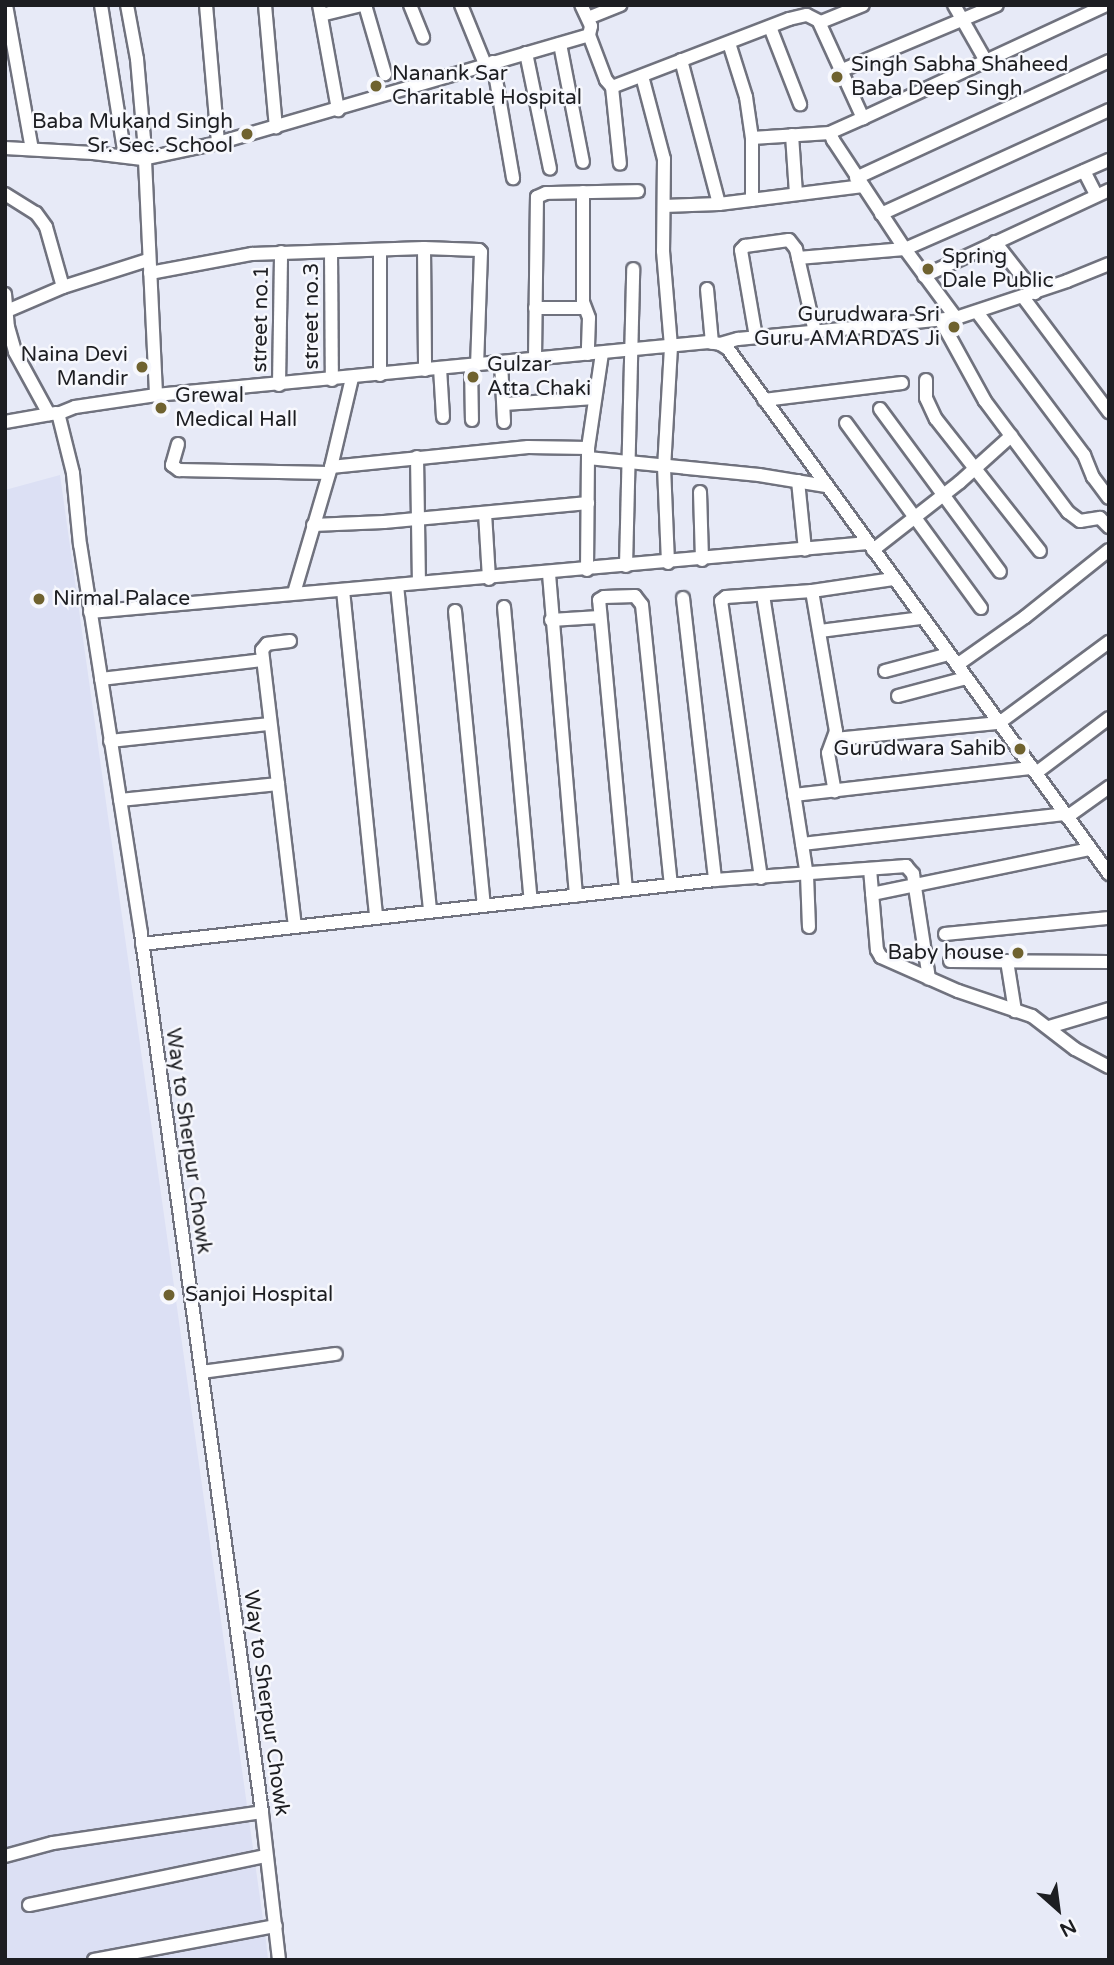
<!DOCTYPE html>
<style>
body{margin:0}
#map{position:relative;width:1114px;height:1965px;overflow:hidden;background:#e7eaf7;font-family:"Varela Round",sans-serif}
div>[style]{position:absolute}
.built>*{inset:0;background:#dce0f4}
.roads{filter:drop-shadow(2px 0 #70727e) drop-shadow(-2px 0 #70727e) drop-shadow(0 2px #70727e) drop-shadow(0 -2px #70727e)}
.minor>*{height:12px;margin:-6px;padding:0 6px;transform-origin:6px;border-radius:6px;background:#fff}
.dots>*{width:19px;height:19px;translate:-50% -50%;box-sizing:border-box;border:4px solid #f7f8fd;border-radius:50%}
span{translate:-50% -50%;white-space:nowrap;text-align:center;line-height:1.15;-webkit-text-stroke:5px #f7f8fd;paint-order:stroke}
.poi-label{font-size:21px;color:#1d1e22}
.left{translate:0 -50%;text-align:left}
.right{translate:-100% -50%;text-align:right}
.street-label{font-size:21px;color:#1d1e22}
.frame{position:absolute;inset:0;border:7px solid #1d1e22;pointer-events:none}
.north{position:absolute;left:1023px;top:1874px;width:70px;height:70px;-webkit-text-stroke:5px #f7f8fd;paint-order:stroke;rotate:152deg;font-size:19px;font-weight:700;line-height:28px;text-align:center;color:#1d1e22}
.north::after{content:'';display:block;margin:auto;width:24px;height:32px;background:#1d1e22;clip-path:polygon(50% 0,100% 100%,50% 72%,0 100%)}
</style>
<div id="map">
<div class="built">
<div style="clip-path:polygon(60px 475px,266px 1941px,268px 1960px,5px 1960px,5px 490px)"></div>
</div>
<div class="roads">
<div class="minor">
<div style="left:6px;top:5px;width:146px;rotate:79.8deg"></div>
<div style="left:101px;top:5px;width:153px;rotate:81deg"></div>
<div style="left:127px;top:5px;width:55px;rotate:79.5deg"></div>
<div style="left:137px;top:59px;width:80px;rotate:85deg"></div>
<div style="left:144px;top:139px;width:256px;rotate:87.3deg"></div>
<div style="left:206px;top:5px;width:139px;rotate:85deg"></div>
<div style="left:265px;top:5px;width:123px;rotate:84.9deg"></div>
<div style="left:319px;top:5px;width:107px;rotate:79.7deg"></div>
<div style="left:365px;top:5px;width:72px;rotate:73.8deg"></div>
<div style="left:410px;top:5px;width:35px;rotate:68deg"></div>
<div style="left:461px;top:5px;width:64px;rotate:67.9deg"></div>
<div style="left:954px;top:5px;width:64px;rotate:60.3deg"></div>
<div style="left:321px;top:15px;width:41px;rotate:-14deg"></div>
<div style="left:588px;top:18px;width:35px;rotate:-22deg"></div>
<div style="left:819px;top:22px;width:106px;rotate:65.4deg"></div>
<div style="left:863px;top:118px;width:268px;rotate:-24.9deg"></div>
<div style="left:770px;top:27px;width:83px;rotate:68.7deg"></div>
<div style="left:589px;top:35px;width:48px;rotate:69.3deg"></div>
<div style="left:606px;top:80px;width:9px;rotate:49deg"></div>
<div style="left:612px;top:87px;width:190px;rotate:-21deg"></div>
<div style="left:789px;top:19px;width:18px;rotate:-13deg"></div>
<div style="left:807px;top:15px;width:16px;rotate:27deg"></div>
<div style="left:821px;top:22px;width:45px;rotate:-22deg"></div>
<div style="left:729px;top:43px;width:57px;rotate:72.5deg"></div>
<div style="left:746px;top:97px;width:41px;rotate:81.7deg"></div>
<div style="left:752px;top:138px;width:62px;rotate:90deg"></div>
<div style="left:560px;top:44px;width:120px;rotate:79deg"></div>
<div style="left:526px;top:53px;width:118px;rotate:78.3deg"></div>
<div style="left:681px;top:60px;width:149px;rotate:75.2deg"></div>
<div style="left:719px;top:204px;width:145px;rotate:-7.1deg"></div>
<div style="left:493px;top:62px;width:118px;rotate:80.2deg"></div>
<div style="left:840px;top:71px;width:170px;rotate:-22.8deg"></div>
<div style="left:642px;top:76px;width:86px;rotate:75.2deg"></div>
<div style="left:664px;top:159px;width:92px;rotate:90.6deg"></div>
<div style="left:663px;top:251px;width:96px;rotate:85.2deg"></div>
<div style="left:671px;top:347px;width:120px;rotate:93.3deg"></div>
<div style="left:664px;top:467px;width:96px;rotate:87.6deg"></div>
<div style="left:612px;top:87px;width:77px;rotate:84.1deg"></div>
<div style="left:863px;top:118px;width:36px;rotate:156deg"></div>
<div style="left:830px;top:133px;width:8px;rotate:67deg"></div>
<div style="left:833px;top:140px;width:131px;rotate:56.6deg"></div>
<div style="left:905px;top:249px;width:86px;rotate:53.5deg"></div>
<div style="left:792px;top:135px;width:59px;rotate:86.1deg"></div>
<div style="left:752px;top:138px;width:78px;rotate:-3.7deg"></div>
<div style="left:5px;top:148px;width:88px;rotate:3.3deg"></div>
<div style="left:93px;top:153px;width:50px;rotate:6.8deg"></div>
<div style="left:143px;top:159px;width:77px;rotate:-12deg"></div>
<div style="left:218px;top:143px;width:386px;rotate:-16.2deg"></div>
<div style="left:589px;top:35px;width:9px;rotate:-77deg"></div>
<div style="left:591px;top:26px;width:23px;rotate:-115deg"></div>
<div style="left:1084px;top:171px;width:27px;rotate:63deg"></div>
<div style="left:856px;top:178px;width:279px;rotate:-24.8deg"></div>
<div style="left:583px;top:192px;width:110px;rotate:90deg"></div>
<div style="left:583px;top:302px;width:17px;rotate:69deg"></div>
<div style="left:589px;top:318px;width:36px;rotate:92deg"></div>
<div style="left:5px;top:194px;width:36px;rotate:32deg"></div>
<div style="left:36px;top:213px;width:17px;rotate:54deg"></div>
<div style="left:46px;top:227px;width:62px;rotate:74.2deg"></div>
<div style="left:664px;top:206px;width:55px;rotate:-2.1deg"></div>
<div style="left:881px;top:214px;width:251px;rotate:-24.5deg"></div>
<div style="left:995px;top:242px;width:65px;rotate:51.9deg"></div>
<div style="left:424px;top:248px;width:122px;rotate:89.5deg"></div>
<div style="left:331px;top:252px;width:128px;rotate:89.6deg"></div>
<div style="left:798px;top:258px;width:107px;rotate:-4.8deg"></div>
<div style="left:905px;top:249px;width:223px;rotate:-23.6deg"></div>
<div style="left:150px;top:273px;width:104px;rotate:-10.6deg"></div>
<div style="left:252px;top:254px;width:172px;rotate:-2deg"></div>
<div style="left:424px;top:248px;width:55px;rotate:2.1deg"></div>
<div style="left:479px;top:250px;width:3px;rotate:45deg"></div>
<div style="left:481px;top:252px;width:112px;rotate:92deg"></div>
<div style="left:924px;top:276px;width:204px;rotate:-24.9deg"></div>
<div style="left:707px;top:289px;width:54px;rotate:84.7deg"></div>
<div style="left:5px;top:294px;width:33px;rotate:85deg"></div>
<div style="left:8px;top:327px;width:26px;rotate:74deg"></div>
<div style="left:15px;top:352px;width:71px;rotate:61.3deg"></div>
<div style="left:1023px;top:297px;width:144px;rotate:53.2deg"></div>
<div style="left:535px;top:308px;width:49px"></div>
<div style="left:7px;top:311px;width:61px;rotate:-23.2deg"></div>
<div style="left:63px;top:287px;width:89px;rotate:-17.6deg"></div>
<div style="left:977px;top:312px;width:179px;rotate:53.2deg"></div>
<div style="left:1084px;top:455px;width:24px;rotate:68deg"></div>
<div style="left:1093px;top:477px;width:26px;rotate:53deg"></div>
<div style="left:941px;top:321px;width:91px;rotate:61.2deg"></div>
<div style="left:985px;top:401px;width:139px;rotate:53.2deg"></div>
<div style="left:1068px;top:512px;width:15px;rotate:37deg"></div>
<div style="left:1080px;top:521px;width:20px;rotate:-9deg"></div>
<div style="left:1100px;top:518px;width:13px;rotate:45deg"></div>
<div style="left:756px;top:337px;width:88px;rotate:-99.8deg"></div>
<div style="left:741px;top:250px;width:6px;rotate:-45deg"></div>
<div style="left:745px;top:246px;width:44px;rotate:-7.8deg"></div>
<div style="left:789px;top:240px;width:11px;rotate:52deg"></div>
<div style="left:796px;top:249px;width:85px;rotate:77.1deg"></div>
<div style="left:720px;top:344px;width:19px;rotate:-16deg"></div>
<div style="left:738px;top:339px;width:219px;rotate:-5.5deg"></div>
<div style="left:956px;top:318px;width:117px;rotate:-18.4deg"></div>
<div style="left:1067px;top:281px;width:45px;rotate:-22deg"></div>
<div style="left:535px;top:359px;width:162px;rotate:-89.3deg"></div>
<div style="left:537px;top:197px;width:10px;rotate:-24deg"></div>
<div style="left:546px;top:193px;width:92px;rotate:-1.2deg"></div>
<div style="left:501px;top:362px;width:60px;rotate:87.1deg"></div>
<div style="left:471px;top:365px;width:55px;rotate:89deg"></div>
<div style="left:440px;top:368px;width:49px;rotate:86.5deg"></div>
<div style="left:380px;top:375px;width:125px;rotate:-90deg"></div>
<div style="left:926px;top:380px;width:18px;rotate:90deg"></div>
<div style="left:926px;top:398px;width:23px;rotate:65deg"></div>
<div style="left:936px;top:419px;width:168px;rotate:51.8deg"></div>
<div style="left:279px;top:385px;width:133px;rotate:-89.1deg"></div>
<div style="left:764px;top:400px;width:139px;rotate:-7deg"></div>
<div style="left:504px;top:404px;width:91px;rotate:-3.8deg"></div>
<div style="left:880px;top:409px;width:202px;rotate:53.6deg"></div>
<div style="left:5px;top:422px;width:52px;rotate:-10deg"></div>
<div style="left:846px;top:423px;width:229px;rotate:53.9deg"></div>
<div style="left:178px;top:444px;width:22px;rotate:106deg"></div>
<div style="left:172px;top:465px;width:9px;rotate:36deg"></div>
<div style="left:179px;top:470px;width:150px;rotate:1.1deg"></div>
<div style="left:417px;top:457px;width:125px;rotate:89.1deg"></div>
<div style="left:588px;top:458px;width:172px;rotate:5.7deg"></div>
<div style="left:759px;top:475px;width:68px;rotate:9.3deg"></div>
<div style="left:331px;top:467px;width:198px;rotate:-5.8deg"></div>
<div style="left:528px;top:447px;width:60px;rotate:1deg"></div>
<div style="left:798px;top:481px;width:69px;rotate:84.2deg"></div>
<div style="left:700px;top:492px;width:68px;rotate:88.3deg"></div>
<div style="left:485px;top:513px;width:66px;rotate:86.5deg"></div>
<div style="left:313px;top:525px;width:71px;rotate:-2.4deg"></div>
<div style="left:384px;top:522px;width:205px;rotate:-5.3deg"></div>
<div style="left:873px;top:550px;width:110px;rotate:-38deg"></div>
<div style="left:960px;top:482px;width:69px;rotate:-42deg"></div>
<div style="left:626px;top:566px;width:297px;rotate:-88.6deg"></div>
<div style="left:587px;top:570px;width:122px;rotate:-89.5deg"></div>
<div style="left:588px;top:448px;width:96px;rotate:-81.6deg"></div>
<div style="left:549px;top:574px;width:323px;rotate:85.2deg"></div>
<div style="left:397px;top:585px;width:328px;rotate:84.2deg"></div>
<div style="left:343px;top:590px;width:329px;rotate:84.2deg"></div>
<div style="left:812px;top:591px;width:142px;rotate:80.3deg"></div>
<div style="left:836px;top:731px;width:23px;rotate:110deg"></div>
<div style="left:828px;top:753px;width:39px;rotate:80deg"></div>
<div style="left:294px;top:593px;width:131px;rotate:-73.6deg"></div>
<div style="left:331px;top:467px;width:91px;rotate:-76.7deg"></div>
<div style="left:763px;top:595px;width:283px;rotate:81.1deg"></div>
<div style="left:807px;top:875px;width:52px;rotate:87.8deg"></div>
<div style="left:683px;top:598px;width:284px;rotate:83.5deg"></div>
<div style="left:504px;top:607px;width:295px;rotate:84.8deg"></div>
<div style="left:455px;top:611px;width:296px;rotate:84.4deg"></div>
<div style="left:90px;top:612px;width:781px;rotate:-5.07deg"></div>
<div style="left:551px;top:620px;width:49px;rotate:-3.5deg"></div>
<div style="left:820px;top:631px;width:103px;rotate:-7.3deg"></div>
<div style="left:290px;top:641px;width:23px;rotate:173deg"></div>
<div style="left:267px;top:644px;width:8px;rotate:130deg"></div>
<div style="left:262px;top:650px;width:278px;rotate:83.2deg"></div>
<div style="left:957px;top:665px;width:83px;rotate:-35.2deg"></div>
<div style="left:1025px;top:617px;width:107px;rotate:-38.6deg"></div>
<div style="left:885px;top:671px;width:66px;rotate:-14.9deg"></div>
<div style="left:101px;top:679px;width:162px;rotate:-6.7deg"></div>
<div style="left:898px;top:696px;width:70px;rotate:-14.8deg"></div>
<div style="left:835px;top:739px;width:165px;rotate:-5.6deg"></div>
<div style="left:999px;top:723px;width:137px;rotate:-36.4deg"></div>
<div style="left:110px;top:741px;width:161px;rotate:-6.1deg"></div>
<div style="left:1036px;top:773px;width:91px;rotate:-37deg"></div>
<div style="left:794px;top:795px;width:240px;rotate:-6.5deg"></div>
<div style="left:120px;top:800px;width:159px;rotate:-5.8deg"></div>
<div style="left:1067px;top:817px;width:52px;rotate:-35.5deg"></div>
<div style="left:802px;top:844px;width:264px;rotate:-6.5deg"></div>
<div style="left:870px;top:869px;width:81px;rotate:85.1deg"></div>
<div style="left:877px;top:950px;width:8px;rotate:60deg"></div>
<div style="left:881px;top:957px;width:84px;rotate:23.8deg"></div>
<div style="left:958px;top:991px;width:78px;rotate:18.7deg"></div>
<div style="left:1032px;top:1016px;width:54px;rotate:37.5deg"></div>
<div style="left:1075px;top:1049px;width:38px;rotate:28deg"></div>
<div style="left:761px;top:878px;width:280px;rotate:-98.2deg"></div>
<div style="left:721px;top:601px;width:6px;rotate:-39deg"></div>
<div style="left:726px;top:597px;width:86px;rotate:-4deg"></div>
<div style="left:812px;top:591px;width:82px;rotate:-8.4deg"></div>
<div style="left:626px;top:890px;width:291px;rotate:-95.3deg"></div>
<div style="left:599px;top:600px;width:6px;rotate:-31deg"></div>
<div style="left:604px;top:597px;width:31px;rotate:-2deg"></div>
<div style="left:635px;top:596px;width:11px;rotate:52deg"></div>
<div style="left:642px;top:605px;width:281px;rotate:84.1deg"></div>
<div style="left:872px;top:894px;width:223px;rotate:-11.7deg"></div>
<div style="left:945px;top:934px;width:165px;rotate:-5.6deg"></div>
<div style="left:142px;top:944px;width:577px;rotate:-6.37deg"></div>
<div style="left:715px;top:880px;width:192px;rotate:-4.2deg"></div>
<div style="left:906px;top:866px;width:11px;rotate:49deg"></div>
<div style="left:913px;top:874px;width:106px;rotate:81.3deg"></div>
<div style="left:950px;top:961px;width:159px;rotate:0.4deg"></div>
<div style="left:1007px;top:961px;width:51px;rotate:80.9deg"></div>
<div style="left:1049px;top:1027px;width:63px;rotate:-16.7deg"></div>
<div style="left:202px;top:1372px;width:135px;rotate:-7.7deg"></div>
<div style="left:5px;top:1856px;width:50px;rotate:-15.2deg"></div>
<div style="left:53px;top:1843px;width:211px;rotate:-8.4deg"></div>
<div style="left:29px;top:1905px;width:242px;rotate:-11.7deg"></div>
<div style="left:94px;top:1960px;width:185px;rotate:-10.6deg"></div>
<div style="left:279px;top:1960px;width:149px;rotate:-96.6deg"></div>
<div style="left:262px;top:1812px;width:887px;rotate:-97.84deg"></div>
<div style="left:141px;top:933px;width:393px;rotate:-98.9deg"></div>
<div style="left:80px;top:545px;width:72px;rotate:-95.6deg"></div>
<div style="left:73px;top:473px;width:58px;rotate:-104deg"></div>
<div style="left:59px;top:417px;width:4px;rotate:-76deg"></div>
<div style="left:60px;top:413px;width:16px;rotate:-22deg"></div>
<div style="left:75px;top:407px;width:82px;rotate:-8.4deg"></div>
<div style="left:156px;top:395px;width:555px;rotate:-5.48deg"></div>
<div style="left:708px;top:342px;width:12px;rotate:9deg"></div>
<div style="left:720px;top:344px;width:9px;rotate:32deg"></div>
<div style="left:728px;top:349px;width:649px;rotate:54.03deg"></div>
</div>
</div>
<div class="dots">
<div style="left:837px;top:77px;background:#6f622f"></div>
<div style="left:376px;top:86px;background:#6f622f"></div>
<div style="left:247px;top:134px;background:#6f622f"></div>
<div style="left:928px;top:269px;background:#6f622f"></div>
<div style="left:954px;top:327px;background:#6f622f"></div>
<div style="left:142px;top:367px;background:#6f622f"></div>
<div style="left:473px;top:377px;background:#6f622f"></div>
<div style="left:161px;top:408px;background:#6f622f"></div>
<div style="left:39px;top:599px;background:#6f622f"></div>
<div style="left:1020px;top:749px;background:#6f622f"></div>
<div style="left:1018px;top:953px;background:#6f622f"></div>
<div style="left:169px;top:1295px;background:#6f622f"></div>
</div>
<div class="poi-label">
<span class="left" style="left:851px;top:77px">Singh Sabha Shaheed<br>Baba Deep Singh</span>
<span class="left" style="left:392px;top:86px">Nanank Sar<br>Charitable Hospital</span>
<span class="right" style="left:233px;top:134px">Baba Mukand Singh<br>Sr. Sec. School</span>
<span class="left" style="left:942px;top:269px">Spring<br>Dale Public</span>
<span class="right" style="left:940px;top:327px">Gurudwara Sri<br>Guru AMARDAS Ji</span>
<span class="right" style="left:128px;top:367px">Naina Devi<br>Mandir</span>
<span class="left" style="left:487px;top:377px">Gulzar<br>Atta Chaki</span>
<span class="left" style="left:175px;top:408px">Grewal<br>Medical Hall</span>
<span class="left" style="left:53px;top:599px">Nirmal Palace</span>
<span class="right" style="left:1006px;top:749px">Gurudwara Sahib</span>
<span class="right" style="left:1004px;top:953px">Baby house</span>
<span class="left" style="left:185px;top:1295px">Sanjoi Hospital</span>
</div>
<div class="street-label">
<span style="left:312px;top:316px;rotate:-90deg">street no.3</span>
<span style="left:261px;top:319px;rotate:-89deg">street no.1</span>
<span style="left:188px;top:1141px;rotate:82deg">Way to Sherpur Chowk</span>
<span style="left:266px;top:1703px;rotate:82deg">Way to Sherpur Chowk</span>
</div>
<div class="frame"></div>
<div class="north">N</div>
</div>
